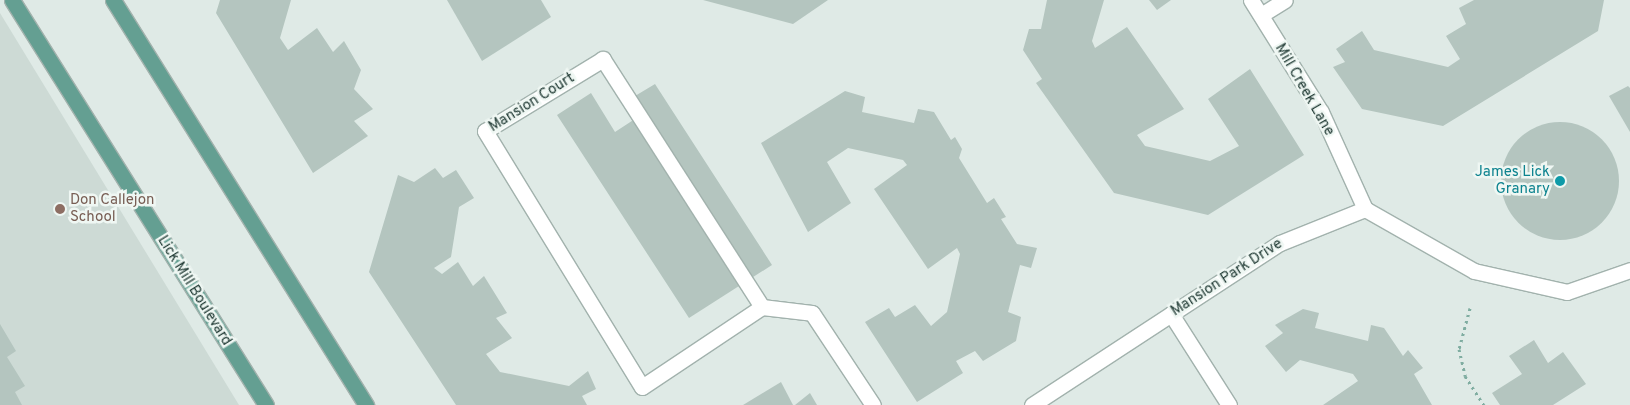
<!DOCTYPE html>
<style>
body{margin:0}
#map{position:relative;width:1630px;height:405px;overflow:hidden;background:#dfeae6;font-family:Overpass,sans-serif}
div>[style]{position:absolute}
.built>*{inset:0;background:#cddad5}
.building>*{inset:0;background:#b4c5bf}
.round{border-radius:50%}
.path>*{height:3px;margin-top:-1.5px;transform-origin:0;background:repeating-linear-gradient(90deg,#80ada1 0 2.5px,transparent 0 6.5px)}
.roads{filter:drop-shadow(1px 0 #a2b2ad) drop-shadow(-1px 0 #a2b2ad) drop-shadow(0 1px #a2b2ad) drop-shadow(0 -1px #a2b2ad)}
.minor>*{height:15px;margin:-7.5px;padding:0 7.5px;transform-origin:7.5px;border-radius:7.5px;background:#fff}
.major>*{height:15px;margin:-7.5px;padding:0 7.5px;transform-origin:7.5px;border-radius:7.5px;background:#649f92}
.dots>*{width:14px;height:14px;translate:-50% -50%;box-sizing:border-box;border:2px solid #eff7f3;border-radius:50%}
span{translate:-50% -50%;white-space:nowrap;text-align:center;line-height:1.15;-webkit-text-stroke:5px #eff7f3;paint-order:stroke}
.street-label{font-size:15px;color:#203a34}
.culture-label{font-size:15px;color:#0d838f}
.right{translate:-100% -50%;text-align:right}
.education-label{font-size:15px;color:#785e54}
.left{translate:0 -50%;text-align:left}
</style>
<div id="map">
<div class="built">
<div style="clip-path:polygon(0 13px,239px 405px,0 405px)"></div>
</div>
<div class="building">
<div style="clip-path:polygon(220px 0,291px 0,280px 38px,288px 50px,317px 28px,333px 52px,344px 41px,361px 70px,354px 89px,373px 109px,354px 121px,368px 136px,313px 173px,216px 13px)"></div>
<div style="clip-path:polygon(447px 0,541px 0,551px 17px,482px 61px)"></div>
<div style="clip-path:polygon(703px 0,828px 0,793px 24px)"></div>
<div style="clip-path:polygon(1047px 0,1104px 0,1092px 41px,1095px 48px,1127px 27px,1184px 109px,1137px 135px,1145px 146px,1210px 161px,1239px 146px,1208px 99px,1250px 69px,1304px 155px,1208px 215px,1114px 193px,1036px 83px,1042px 79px,1023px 50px,1029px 29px,1041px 29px)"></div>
<div style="clip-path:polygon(1149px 0,1171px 0,1157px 10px)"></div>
<div style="clip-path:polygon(1474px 0,1604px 0,1598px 31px,1443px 126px,1362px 109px,1333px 67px,1345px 62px,1336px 49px,1362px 31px,1374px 50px,1448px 67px,1460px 59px,1446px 36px,1466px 24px,1459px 8px)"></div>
<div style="clip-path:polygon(655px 84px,772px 265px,689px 318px,557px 115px,591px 93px,615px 132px,641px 115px,630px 99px)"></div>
<div style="clip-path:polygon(1628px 86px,1630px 88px,1630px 132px,1609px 96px)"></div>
<div style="clip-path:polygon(845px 91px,865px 97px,862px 112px,914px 123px,918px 109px,934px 112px,951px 140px,955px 137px,962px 149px,959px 158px,987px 203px,994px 198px,1006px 217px,1001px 219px,1017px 244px,1037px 248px,1031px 268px,1020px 265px,1008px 312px,1021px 317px,1016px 341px,983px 361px,975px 351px,956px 361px,963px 373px,917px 402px,865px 322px,889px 308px,895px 317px,915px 305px,931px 326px,947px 312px,960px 254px,957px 248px,928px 269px,874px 189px,907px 165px,903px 160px,848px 148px,827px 162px,851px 203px,808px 232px,761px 143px)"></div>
<div class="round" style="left:1501px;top:122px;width:118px;height:118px"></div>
<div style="clip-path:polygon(435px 168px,443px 178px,456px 170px,474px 198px,459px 207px,451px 257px,434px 268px,442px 274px,458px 262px,473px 286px,484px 276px,507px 313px,496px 318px,512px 338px,486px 354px,500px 372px,569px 386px,588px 371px,596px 389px,582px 396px,587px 405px,456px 405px,369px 272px,398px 175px,414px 182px)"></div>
<div style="clip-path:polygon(1303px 309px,1319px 313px,1315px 328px,1368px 341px,1371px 325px,1384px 328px,1403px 356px,1408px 350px,1423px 368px,1414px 374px,1432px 405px,1323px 405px,1358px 381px,1353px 374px,1300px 360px,1286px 372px,1265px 346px,1283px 333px,1275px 325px)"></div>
<div style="clip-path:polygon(0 324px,16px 351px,7px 357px,25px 386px,15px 392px,22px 405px,0 405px)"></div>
<div style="clip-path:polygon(1534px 340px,1548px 363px,1563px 352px,1586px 384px,1553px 405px,1500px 405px,1492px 393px,1522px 374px,1509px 356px)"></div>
<div style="clip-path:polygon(781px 382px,793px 405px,743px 405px)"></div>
<div style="clip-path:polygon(810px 393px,817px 405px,795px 405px)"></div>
</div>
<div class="path">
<div style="left:1470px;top:308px;width:42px;rotate:105deg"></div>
<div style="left:1459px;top:349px;width:28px;rotate:77deg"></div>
<div style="left:1465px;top:376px;width:35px;rotate:57deg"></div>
</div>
<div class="roads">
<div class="minor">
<div style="left:1251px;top:0;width:132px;rotate:58deg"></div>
<div style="left:1321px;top:112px;width:107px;rotate:65.6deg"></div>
<div style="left:1261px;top:15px;width:28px;rotate:-32deg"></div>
<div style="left:762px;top:307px;width:295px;rotate:-122.7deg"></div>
<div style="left:603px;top:59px;width:138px;rotate:148.6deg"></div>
<div style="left:485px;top:131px;width:300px;rotate:58.5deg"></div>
<div style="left:642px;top:387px;width:144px;rotate:-33.7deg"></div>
<div style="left:762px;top:307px;width:50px;rotate:6.8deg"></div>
<div style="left:812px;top:313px;width:110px;rotate:56.5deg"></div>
<div style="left:1171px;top:314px;width:108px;rotate:57.5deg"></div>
<div style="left:1032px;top:405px;width:296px;rotate:-33.2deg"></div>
<div style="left:1280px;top:243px;width:92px;rotate:-21.8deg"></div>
<div style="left:1365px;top:209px;width:125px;rotate:29.6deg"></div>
<div style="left:1474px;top:271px;width:95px;rotate:12.7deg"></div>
<div style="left:1567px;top:292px;width:67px;rotate:-19.2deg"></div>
</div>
<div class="major">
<div style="left:12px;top:0;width:478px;rotate:57.9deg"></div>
<div style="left:113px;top:0;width:478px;rotate:58deg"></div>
</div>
</div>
<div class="dots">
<div style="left:1560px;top:181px;background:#0f9aa8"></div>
<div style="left:60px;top:209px;background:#8d6e63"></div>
</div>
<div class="street-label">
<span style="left:1304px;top:90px;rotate:60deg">Mill Creek Lane</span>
<span style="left:532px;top:103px;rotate:-32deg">Mansion Court</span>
<span style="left:1227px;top:278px;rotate:-33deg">Mansion Park Drive</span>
<span style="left:194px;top:291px;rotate:58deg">Lick Mill Boulevard</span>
</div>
<div class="culture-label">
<span class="right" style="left:1550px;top:181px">James Lick<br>Granary</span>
</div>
<div class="education-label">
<span class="left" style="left:70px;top:209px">Don Callejon<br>School</span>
</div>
</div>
